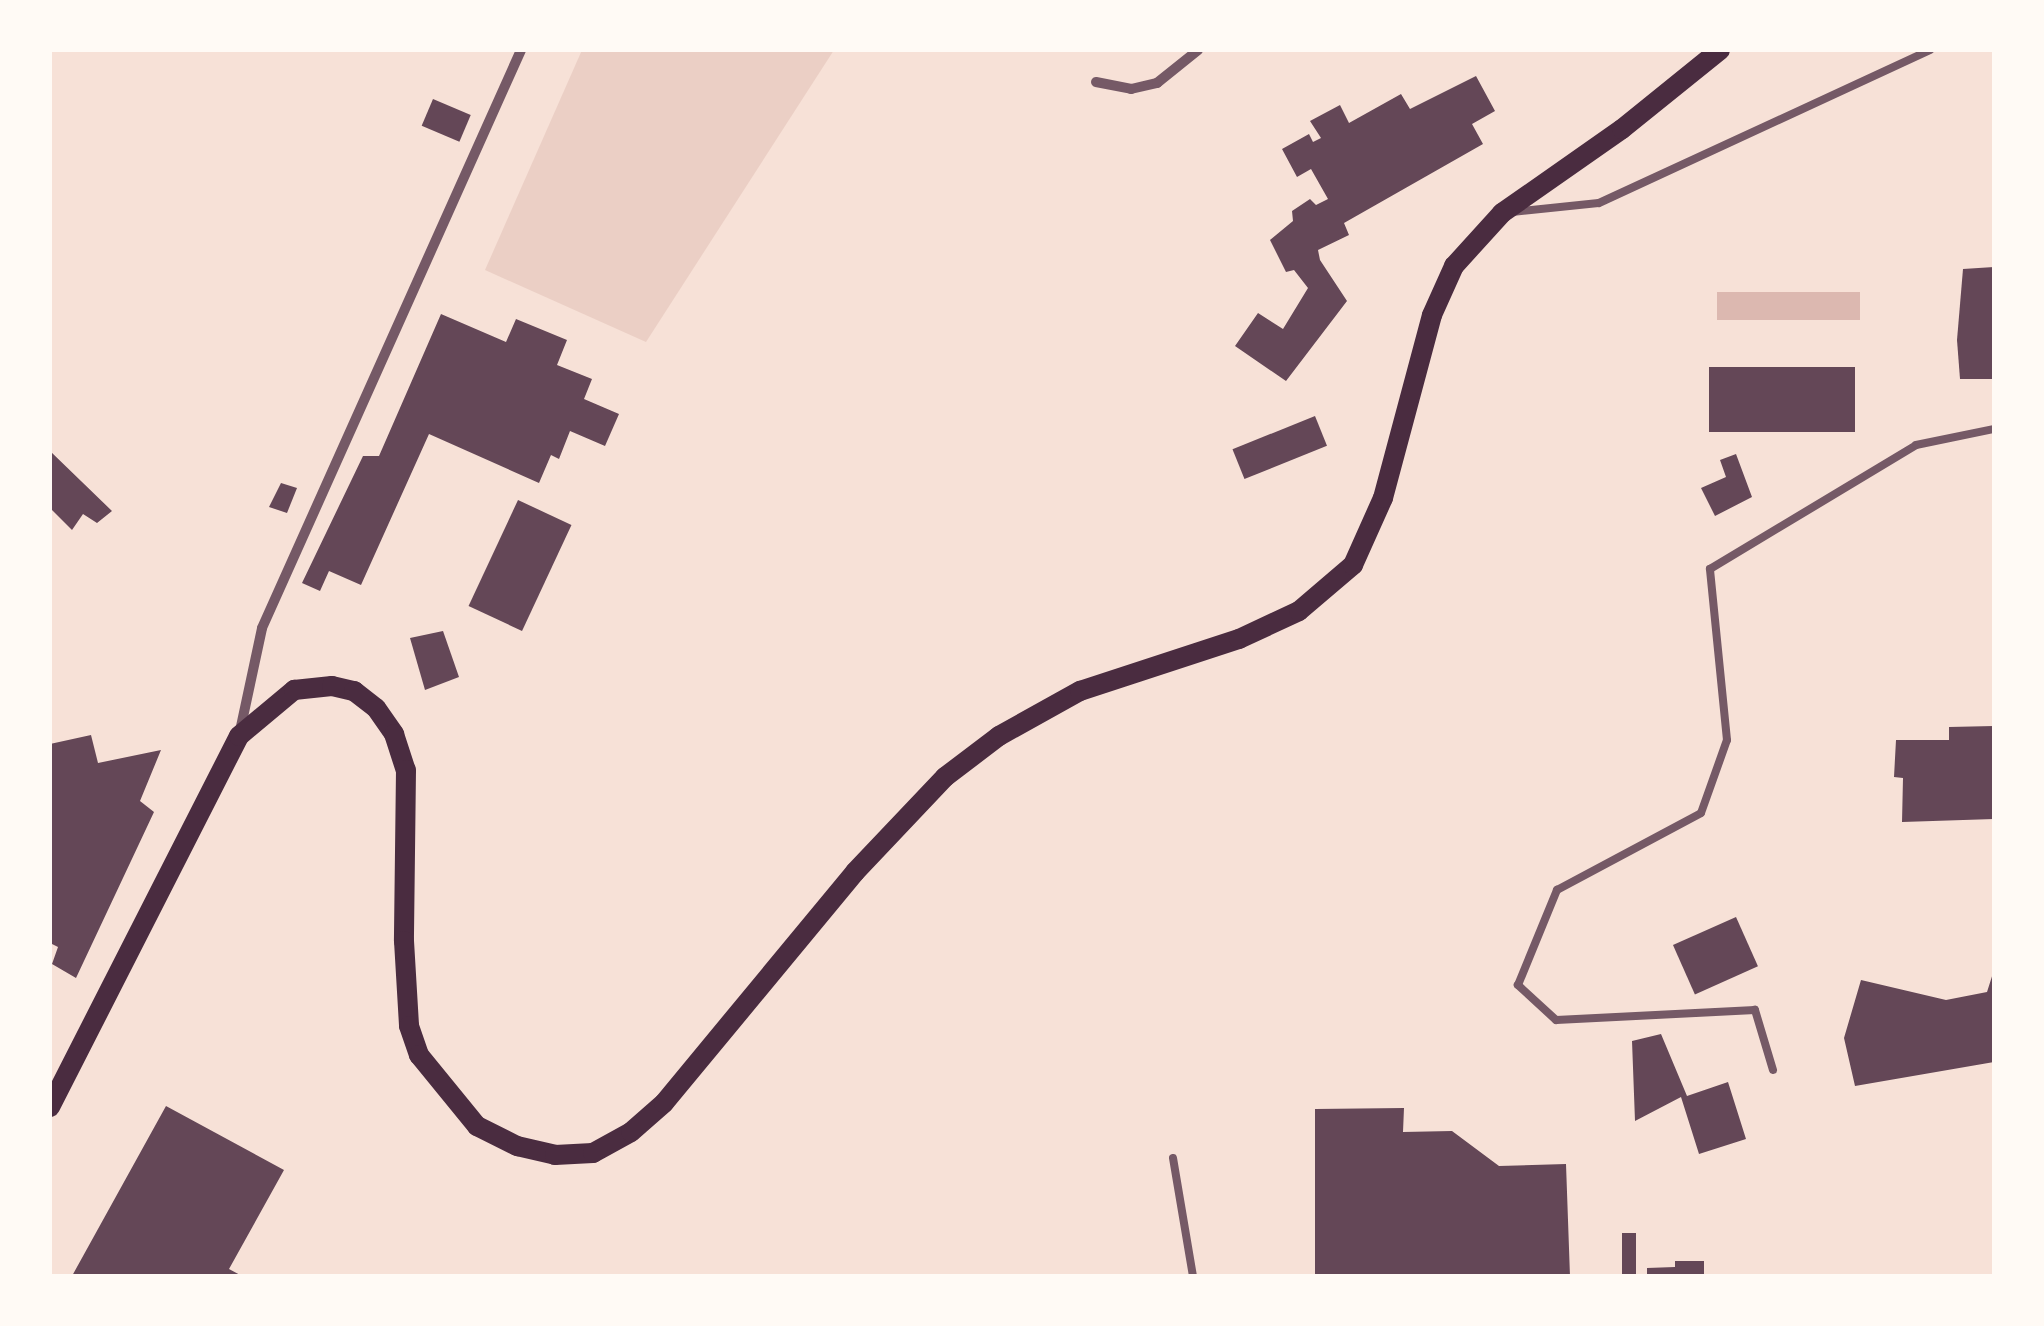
<!DOCTYPE html>
<style>
body{margin:0}
#map{position:relative;width:2044px;height:1326px;overflow:hidden;background:#f7e1d7;font-family:Mulish,sans-serif}
div>[style]{position:absolute}
.green>*{inset:0;background:#ebcfc5}
.water>*{inset:0;background:#dcb8b0;transform-origin:0 0}
.building>*{inset:0;background:#644757;transform-origin:0 0}
.service>*{height:8px;margin:-4px;padding:0 4px;transform-origin:4px;border-radius:4px;background:#755966}
.minor>*{height:10px;margin:-5px;padding:0 5px;transform-origin:5px;border-radius:5px;background:#755966}
.secondary>*{height:20px;margin:-10px;padding:0 10px;transform-origin:10px;border-radius:10px;background:#4a2c40}
span{translate:-50% -50%;white-space:nowrap;text-align:center;line-height:1.15;-webkit-text-stroke:10px #fffaf5;paint-order:stroke}
.frame{position:absolute;inset:0;border:52px solid #fffaf5;pointer-events:none}
</style>
<div id="map">
<div class="green">
<div style="clip-path:polygon(582px 50px,834px 50px,646px 342px,485px 270px)"></div>
</div>
<div class="water">
<div style="left:1860px;top:292px;width:28px;height:143px;rotate:90deg"></div>
</div>
<div class="building">
<div style="clip-path:polygon(1476px 76px,1495px 111px,1472px 124px,1483px 144px,1344px 223px,1349px 235px,1318px 250px,1320px 260px,1347px 301px,1286px 381px,1235px 346px,1258px 313px,1283px 329px,1308px 288px,1294px 270px,1286px 272px,1270px 240px,1293px 221px,1292px 211px,1310px 199px,1316px 205px,1328px 199px,1311px 169px,1297px 177px,1282px 149px,1309px 134px,1313px 142px,1321px 138px,1310px 121px,1340px 105px,1349px 123px,1401px 94px,1410px 109px)"></div>
<div style="left:433px;top:99px;width:41px;height:29px;rotate:23deg"></div>
<div style="clip-path:polygon(1994px 267px,1994px 379px,1960px 379px,1957px 340px,1963px 269px)"></div>
<div style="clip-path:polygon(441px 314px,506px 342px,516px 319px,567px 340px,557px 365px,592px 379px,584px 399px,619px 414px,605px 446px,570px 431px,559px 459px,551px 455px,539px 483px,429px 434px,361px 585px,329px 571px,320px 591px,302px 583px,363px 456px,379px 456px)"></div>
<div style="left:1709px;top:367px;width:146px;height:65px"></div>
<div style="left:1315px;top:416px;width:32px;height:89px;rotate:68deg"></div>
<div style="clip-path:polygon(50px 451px,112px 511px,97px 523px,83px 514px,72px 530px,50px 508px)"></div>
<div style="clip-path:polygon(1736px 454px,1752px 497px,1715px 516px,1701px 488px,1726px 477px,1720px 460px)"></div>
<div style="clip-path:polygon(281px 483px,297px 488px,287px 513px,269px 507px)"></div>
<div style="left:518px;top:500px;width:59px;height:117px;rotate:25deg"></div>
<div style="clip-path:polygon(443px 631px,459px 677px,425px 690px,410px 638px)"></div>
<div style="clip-path:polygon(1994px 726px,1994px 819px,1902px 822px,1903px 778px,1894px 777px,1896px 740px,1949px 740px,1949px 727px)"></div>
<div style="clip-path:polygon(91px 735px,98px 763px,161px 750px,140px 801px,154px 812px,76px 978px,52px 964px,58px 947px,50px 943px,50px 744px)"></div>
<div style="left:1736px;top:917px;width:54px;height:69px;rotate:66deg"></div>
<div style="clip-path:polygon(1994px 970px,1994px 1062px,1855px 1086px,1844px 1038px,1861px 980px,1946px 1000px,1987px 992px)"></div>
<div style="clip-path:polygon(1661px 1034px,1687px 1096px,1728px 1082px,1746px 1139px,1699px 1154px,1681px 1097px,1635px 1121px,1632px 1041px)"></div>
<div style="clip-path:polygon(166px 1106px,284px 1170px,229px 1269px,242px 1276px,72px 1276px)"></div>
<div style="clip-path:polygon(1404px 1108px,1403px 1132px,1452px 1131px,1499px 1166px,1566px 1164px,1570px 1276px,1315px 1276px,1315px 1109px)"></div>
<div style="left:1622px;top:1233px;width:14px;height:43px"></div>
<div style="clip-path:polygon(1675px 1261px,1704px 1261px,1704px 1276px,1647px 1276px,1647px 1268px,1675px 1267px)"></div>
</div>
<div class="service">
<div style="left:1512px;top:212px;width:87px;rotate:-5.9deg"></div>
<div style="left:1599px;top:203px;width:365px;rotate:-24.8deg"></div>
<div style="left:1773px;top:1070px;width:63px;rotate:-106.7deg"></div>
<div style="left:1755px;top:1010px;width:199px;rotate:177.1deg"></div>
<div style="left:1556px;top:1020px;width:52px;rotate:-137.4deg"></div>
<div style="left:1518px;top:985px;width:103px;rotate:-67.7deg"></div>
<div style="left:1557px;top:890px;width:163px;rotate:-28.1deg"></div>
<div style="left:1701px;top:813px;width:77px;rotate:-70.4deg"></div>
<div style="left:1727px;top:740px;width:172px;rotate:-95.7deg"></div>
<div style="left:1710px;top:569px;width:240px;rotate:-31deg"></div>
<div style="left:1916px;top:445px;width:80px;rotate:-11.6deg"></div>
<div style="left:1173px;top:1158px;width:120px;rotate:80.4deg"></div>
</div>
<div class="minor">
<div style="left:1096px;top:82px;width:36px;rotate:11deg"></div>
<div style="left:1131px;top:89px;width:27px;rotate:-13deg"></div>
<div style="left:1157px;top:83px;width:53px;rotate:-38.8deg"></div>
<div style="left:240px;top:731px;width:105px;rotate:-77.9deg"></div>
<div style="left:262px;top:628px;width:633px;rotate:-65.86deg"></div>
</div>
<div class="secondary">
<div style="left:50px;top:1107px;width:416px;rotate:-63deg"></div>
<div style="left:239px;top:736px;width:72px;rotate:-39.9deg"></div>
<div style="left:294px;top:690px;width:38px;rotate:-6deg"></div>
<div style="left:332px;top:686px;width:23px;rotate:13deg"></div>
<div style="left:354px;top:691px;width:28px;rotate:38deg"></div>
<div style="left:376px;top:708px;width:32px;rotate:55deg"></div>
<div style="left:394px;top:734px;width:38px;rotate:72deg"></div>
<div style="left:406px;top:770px;width:171px;rotate:90.7deg"></div>
<div style="left:404px;top:941px;width:85px;rotate:86.6deg"></div>
<div style="left:409px;top:1026px;width:31px;rotate:71deg"></div>
<div style="left:419px;top:1055px;width:92px;rotate:50.8deg"></div>
<div style="left:477px;top:1126px;width:45px;rotate:26.6deg"></div>
<div style="left:517px;top:1146px;width:39px;rotate:13deg"></div>
<div style="left:555px;top:1155px;width:38px;rotate:-3deg"></div>
<div style="left:593px;top:1153px;width:43px;rotate:-28.9deg"></div>
<div style="left:631px;top:1132px;width:44px;rotate:-41.3deg"></div>
<div style="left:664px;top:1103px;width:300px;rotate:-50.4deg"></div>
<div style="left:855px;top:872px;width:131px;rotate:-46.5deg"></div>
<div style="left:945px;top:777px;width:68px;rotate:-37.2deg"></div>
<div style="left:999px;top:736px;width:93px;rotate:-29.1deg"></div>
<div style="left:1080px;top:691px;width:167px;rotate:-18.1deg"></div>
<div style="left:1239px;top:639px;width:66px;rotate:-25deg"></div>
<div style="left:1299px;top:611px;width:71px;rotate:-40.4deg"></div>
<div style="left:1353px;top:565px;width:73px;rotate:-65.9deg"></div>
<div style="left:1383px;top:498px;width:189px;rotate:-75deg"></div>
<div style="left:1432px;top:315px;width:54px;rotate:-65.8deg"></div>
<div style="left:1454px;top:266px;width:72px;rotate:-47.8deg"></div>
<div style="left:1502px;top:213px;width:146px;rotate:-35deg"></div>
<div style="left:1622px;top:129px;width:126px;rotate:-38.9deg"></div>
</div>
<div class="frame"></div>
</div>
